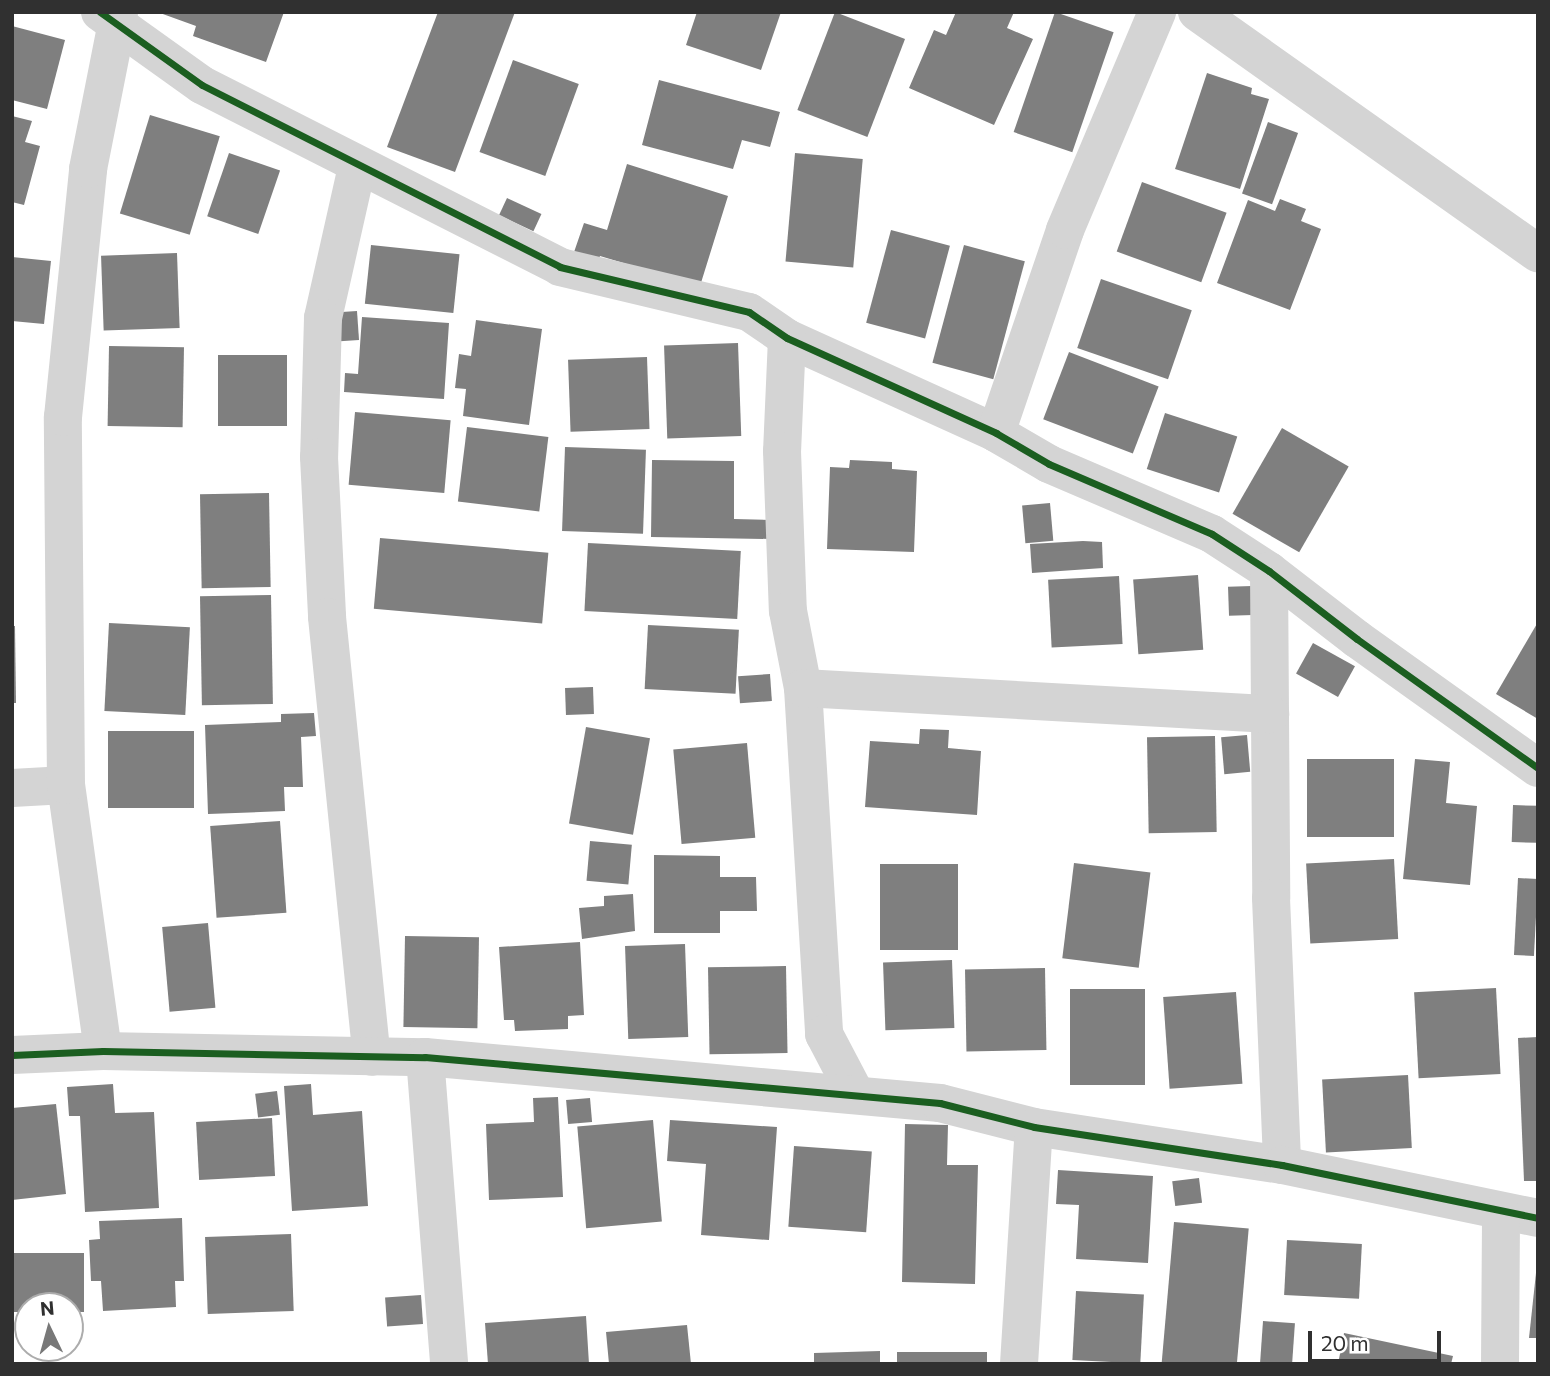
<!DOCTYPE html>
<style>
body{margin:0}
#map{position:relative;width:1550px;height:1376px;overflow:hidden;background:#fff;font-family:Commissioner,sans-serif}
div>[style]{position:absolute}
.building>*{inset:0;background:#7f7f7f;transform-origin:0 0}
.minor>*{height:38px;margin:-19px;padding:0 19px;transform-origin:19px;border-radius:19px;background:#d4d4d4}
.cycleway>*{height:7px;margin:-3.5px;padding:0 3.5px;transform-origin:3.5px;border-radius:3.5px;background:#1b5e20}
span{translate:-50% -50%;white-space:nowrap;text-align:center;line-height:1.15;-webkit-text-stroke:7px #fff;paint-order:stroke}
.frame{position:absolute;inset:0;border:14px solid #303030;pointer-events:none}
.north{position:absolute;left:14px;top:1292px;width:70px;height:70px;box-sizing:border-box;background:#fff;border:2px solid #acacac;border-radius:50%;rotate:355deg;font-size:19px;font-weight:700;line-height:28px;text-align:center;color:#303030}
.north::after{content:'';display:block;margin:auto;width:24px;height:32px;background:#787878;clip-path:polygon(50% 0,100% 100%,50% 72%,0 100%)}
.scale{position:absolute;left:1308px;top:1331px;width:133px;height:32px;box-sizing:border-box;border:4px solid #303030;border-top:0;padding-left:9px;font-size:21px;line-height:24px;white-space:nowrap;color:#303030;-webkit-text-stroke:5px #fff;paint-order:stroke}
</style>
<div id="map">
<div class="building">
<div style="clip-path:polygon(284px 12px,266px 62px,193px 36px,196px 26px,160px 13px)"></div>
<div style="clip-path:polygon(438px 12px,515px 12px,455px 172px,387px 147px)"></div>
<div style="clip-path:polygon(697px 12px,781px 12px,761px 70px,686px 45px)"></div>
<div style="left:835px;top:12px;width:75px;height:105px;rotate:21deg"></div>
<div style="clip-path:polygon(956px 12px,1014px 12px,1007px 28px,1033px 39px,994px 125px,909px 88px,934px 30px,946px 35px)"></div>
<div style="left:1055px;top:12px;width:62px;height:127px;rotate:19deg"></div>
<div style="clip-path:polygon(12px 26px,65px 40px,47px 109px,12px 100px)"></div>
<div style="left:513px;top:60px;width:70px;height:98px;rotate:20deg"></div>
<div style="clip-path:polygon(1207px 73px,1252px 88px,1251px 94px,1269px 99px,1240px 189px,1175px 169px)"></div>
<div style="clip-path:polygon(659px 80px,780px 112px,770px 147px,742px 140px,733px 169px,642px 145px)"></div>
<div style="left:150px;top:115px;width:73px;height:103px;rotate:17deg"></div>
<div style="clip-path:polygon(12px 116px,32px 121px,25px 142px,40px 146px,24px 205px,12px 202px)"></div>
<div style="left:1268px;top:122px;width:32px;height:76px;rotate:20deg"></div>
<div style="left:229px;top:153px;width:54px;height:67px;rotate:19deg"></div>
<div style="left:795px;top:153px;width:68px;height:109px;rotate:5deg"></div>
<div style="clip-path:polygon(627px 164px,728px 196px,700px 286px,600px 256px,596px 266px,572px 258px,584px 223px,607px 230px)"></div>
<div style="left:1142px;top:182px;width:90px;height:74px;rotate:20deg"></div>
<div style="left:507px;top:198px;width:38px;height:19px;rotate:25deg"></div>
<div style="clip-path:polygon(1280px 199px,1306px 209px,1301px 221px,1321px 229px,1290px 310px,1217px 283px,1248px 200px,1275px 211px)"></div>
<div style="left:891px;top:230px;width:61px;height:96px;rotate:15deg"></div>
<div style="left:371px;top:245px;width:89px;height:59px;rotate:6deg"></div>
<div style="left:964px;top:245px;width:63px;height:122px;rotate:15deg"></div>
<div style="left:177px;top:253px;width:75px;height:76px;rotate:88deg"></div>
<div style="clip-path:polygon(12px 257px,51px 261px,44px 324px,12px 321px)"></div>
<div style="left:1101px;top:279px;width:96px;height:73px;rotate:19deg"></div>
<div style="left:357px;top:311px;width:29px;height:19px;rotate:86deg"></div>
<div style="clip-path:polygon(362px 317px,449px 323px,444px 399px,344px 392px,345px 373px,358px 374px)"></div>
<div style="clip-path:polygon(476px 320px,542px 329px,529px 425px,463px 416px,466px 389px,455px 388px,459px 354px,471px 356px)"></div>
<div style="left:738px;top:343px;width:93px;height:74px;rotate:88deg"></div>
<div style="left:109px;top:346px;width:75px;height:80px;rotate:1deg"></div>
<div style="left:1069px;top:352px;width:96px;height:72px;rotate:21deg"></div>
<div style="left:218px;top:355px;width:69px;height:71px"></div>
<div style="left:647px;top:357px;width:72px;height:79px;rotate:88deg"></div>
<div style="left:355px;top:412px;width:96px;height:73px;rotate:5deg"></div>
<div style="left:1165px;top:413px;width:76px;height:59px;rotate:18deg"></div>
<div style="left:467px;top:427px;width:82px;height:75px;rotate:7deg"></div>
<div style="left:1282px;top:428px;width:77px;height:99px;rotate:30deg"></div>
<div style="left:565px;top:447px;width:81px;height:84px;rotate:2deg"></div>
<div style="clip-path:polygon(652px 460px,734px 461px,734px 519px,771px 520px,771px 539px,651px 537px)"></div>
<div style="clip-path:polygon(850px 460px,892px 462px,892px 469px,917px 471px,914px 552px,827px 549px,830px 467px,849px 468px)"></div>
<div style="left:269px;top:493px;width:94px;height:69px;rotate:89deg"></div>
<div style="left:1050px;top:503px;width:38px;height:28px;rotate:85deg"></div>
<div style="left:380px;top:538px;width:169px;height:71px;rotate:5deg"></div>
<div style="clip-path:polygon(1083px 541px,1102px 542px,1103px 568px,1032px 573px,1030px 544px)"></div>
<div style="left:588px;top:543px;width:153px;height:68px;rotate:3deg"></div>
<div style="left:1198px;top:575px;width:75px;height:65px;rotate:86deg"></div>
<div style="left:1119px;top:576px;width:68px;height:71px;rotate:87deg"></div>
<div style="left:1252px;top:586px;width:29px;height:24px;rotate:88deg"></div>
<div style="left:271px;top:595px;width:109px;height:71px;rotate:89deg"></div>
<div style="clip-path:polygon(1538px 622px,1538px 719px,1496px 694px)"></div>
<div style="left:109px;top:623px;width:81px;height:88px;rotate:3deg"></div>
<div style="left:648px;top:625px;width:91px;height:64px;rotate:3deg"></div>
<div style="clip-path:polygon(12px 626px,15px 626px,16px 703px,12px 703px)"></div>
<div style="left:1313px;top:643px;width:48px;height:35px;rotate:29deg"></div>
<div style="left:770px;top:674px;width:27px;height:32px;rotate:86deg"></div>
<div style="left:593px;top:687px;width:27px;height:28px;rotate:88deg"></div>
<div style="clip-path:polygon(314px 713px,316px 736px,301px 737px,303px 787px,284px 787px,285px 811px,208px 814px,205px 725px,281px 722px,281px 714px)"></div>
<div style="left:586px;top:727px;width:65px;height:98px;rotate:10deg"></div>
<div style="clip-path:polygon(920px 729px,949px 730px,948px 748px,981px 751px,977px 815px,865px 807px,870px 741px,919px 744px)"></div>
<div style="left:194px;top:731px;width:77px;height:86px;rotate:90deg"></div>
<div style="left:1247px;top:735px;width:37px;height:26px;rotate:85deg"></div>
<div style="left:1215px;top:736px;width:96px;height:68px;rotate:89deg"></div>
<div style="left:747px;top:743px;width:95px;height:74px;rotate:85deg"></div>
<div style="left:1307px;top:759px;width:87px;height:78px"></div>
<div style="clip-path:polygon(1415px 759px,1450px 762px,1446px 803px,1477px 806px,1470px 885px,1403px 879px)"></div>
<div style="left:1513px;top:805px;width:25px;height:37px;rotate:2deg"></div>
<div style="left:280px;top:821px;width:92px;height:70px;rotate:86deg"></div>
<div style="left:590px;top:841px;width:42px;height:40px;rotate:5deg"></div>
<div style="clip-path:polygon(654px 855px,720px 856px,720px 877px,756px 877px,757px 911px,720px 911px,720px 933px,654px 933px)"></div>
<div style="left:1394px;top:859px;width:80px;height:88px;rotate:87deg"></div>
<div style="left:1074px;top:863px;width:77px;height:96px;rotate:7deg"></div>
<div style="left:958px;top:864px;width:86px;height:78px;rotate:90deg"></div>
<div style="left:1518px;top:878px;width:20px;height:77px;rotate:3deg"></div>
<div style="clip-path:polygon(633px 894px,635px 931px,582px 939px,579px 908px,604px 906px,604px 896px)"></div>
<div style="left:208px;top:923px;width:85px;height:46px;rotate:85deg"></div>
<div style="left:405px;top:936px;width:74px;height:91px;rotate:1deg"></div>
<div style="clip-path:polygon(580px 942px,584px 1015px,568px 1016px,568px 1029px,515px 1031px,514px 1020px,504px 1020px,499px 947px)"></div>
<div style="left:685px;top:944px;width:93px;height:60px;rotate:88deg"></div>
<div style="left:952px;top:960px;width:68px;height:69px;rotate:88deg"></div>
<div style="left:786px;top:966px;width:87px;height:78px;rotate:89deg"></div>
<div style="left:1045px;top:968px;width:82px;height:80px;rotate:89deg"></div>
<div style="left:1496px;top:988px;width:86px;height:82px;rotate:87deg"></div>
<div style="left:1070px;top:989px;width:75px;height:96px"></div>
<div style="left:1236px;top:992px;width:92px;height:73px;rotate:86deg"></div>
<div style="clip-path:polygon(1538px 1037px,1538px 1181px,1524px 1181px,1518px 1038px)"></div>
<div style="left:1408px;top:1075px;width:73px;height:86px;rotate:87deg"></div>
<div style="clip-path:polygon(113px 1084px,115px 1113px,154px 1112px,159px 1208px,85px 1212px,80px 1116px,69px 1116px,67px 1087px)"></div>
<div style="clip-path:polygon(311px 1084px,313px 1115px,362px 1111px,368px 1206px,292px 1211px,284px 1086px)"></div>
<div style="left:277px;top:1091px;width:24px;height:22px;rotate:83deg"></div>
<div style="clip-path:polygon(558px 1097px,563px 1197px,489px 1200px,486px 1124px,534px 1122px,533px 1098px)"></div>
<div style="left:590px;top:1098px;width:24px;height:24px;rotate:85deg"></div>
<div style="clip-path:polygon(56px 1104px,66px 1194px,12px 1200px,12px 1108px)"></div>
<div style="left:272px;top:1118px;width:58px;height:76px;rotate:87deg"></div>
<div style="left:653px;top:1120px;width:102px;height:76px;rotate:85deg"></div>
<div style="clip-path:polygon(670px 1120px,777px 1127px,769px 1240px,701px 1235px,706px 1164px,667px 1161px)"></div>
<div style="clip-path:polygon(905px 1124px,948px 1125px,947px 1165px,978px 1165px,975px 1284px,902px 1282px)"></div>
<div style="left:794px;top:1146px;width:78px;height:81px;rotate:4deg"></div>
<div style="clip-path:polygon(1058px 1170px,1153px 1176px,1148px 1263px,1076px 1259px,1079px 1205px,1056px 1204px)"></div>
<div style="left:1199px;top:1178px;width:25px;height:27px;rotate:83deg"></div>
<div style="clip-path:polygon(182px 1218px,184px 1281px,175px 1281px,176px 1307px,103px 1311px,101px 1281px,91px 1281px,89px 1240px,100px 1239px,99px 1221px)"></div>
<div style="left:1174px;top:1222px;width:75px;height:143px;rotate:5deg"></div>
<div style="left:291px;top:1234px;width:77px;height:86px;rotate:88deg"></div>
<div style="left:1287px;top:1240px;width:75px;height:55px;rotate:3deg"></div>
<div style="clip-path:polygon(12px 1253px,84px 1253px,84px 1312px,70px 1312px,70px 1306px,28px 1306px,28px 1312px,12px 1312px)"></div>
<div style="clip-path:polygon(1536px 1273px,1538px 1274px,1538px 1338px,1529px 1338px)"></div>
<div style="left:1076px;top:1291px;width:68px;height:69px;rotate:3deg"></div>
<div style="left:421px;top:1295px;width:29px;height:36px;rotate:86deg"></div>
<div style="clip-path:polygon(586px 1316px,589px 1364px,488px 1364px,485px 1323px)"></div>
<div style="left:1263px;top:1321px;width:32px;height:43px;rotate:4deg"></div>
<div style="clip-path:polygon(687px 1325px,691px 1364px,609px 1364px,606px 1332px)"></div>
<div style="clip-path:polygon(1344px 1333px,1453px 1356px,1451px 1364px,1338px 1364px)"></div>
<div style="clip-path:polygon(880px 1351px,880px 1364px,814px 1364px,814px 1353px)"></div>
<div style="left:897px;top:1352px;width:90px;height:12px"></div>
</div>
<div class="minor">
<div style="left:100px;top:12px;width:125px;rotate:35.6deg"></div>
<div style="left:202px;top:85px;width:402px;rotate:26.9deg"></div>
<div style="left:560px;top:267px;width:194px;rotate:13.4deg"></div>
<div style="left:749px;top:312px;width:46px;rotate:34.4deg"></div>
<div style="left:787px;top:338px;width:230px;rotate:24.4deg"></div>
<div style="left:996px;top:433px;width:61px;rotate:30.3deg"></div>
<div style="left:1049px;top:464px;width:177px;rotate:23.2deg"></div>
<div style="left:1212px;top:534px;width:68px;rotate:33deg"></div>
<div style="left:1269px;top:571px;width:111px;rotate:37.7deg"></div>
<div style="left:1357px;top:639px;width:222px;rotate:35.5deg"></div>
<div style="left:1197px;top:12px;width:418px;rotate:35.3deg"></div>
<div style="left:357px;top:167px;width:155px;rotate:102.7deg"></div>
<div style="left:323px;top:318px;width:139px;rotate:91.6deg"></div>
<div style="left:319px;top:457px;width:160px;rotate:87.1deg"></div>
<div style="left:327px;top:617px;width:442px;rotate:84.2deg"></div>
<div style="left:787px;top:338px;width:113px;rotate:92.5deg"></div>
<div style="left:782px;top:451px;width:160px;rotate:87.9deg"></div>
<div style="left:788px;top:611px;width:78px;rotate:79deg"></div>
<div style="left:803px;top:688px;width:347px;rotate:86.5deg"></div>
<div style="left:824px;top:1034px;width:69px;rotate:62.3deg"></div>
<div style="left:996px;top:433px;width:214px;rotate:-71.2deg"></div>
<div style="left:1065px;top:230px;width:237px;rotate:-67.1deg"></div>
<div style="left:1269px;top:571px;width:327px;rotate:89.6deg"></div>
<div style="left:1271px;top:898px;width:267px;rotate:87.6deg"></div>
<div style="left:803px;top:688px;width:468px;rotate:3.2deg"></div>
<div style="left:12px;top:788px;width:54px;rotate:-3.2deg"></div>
<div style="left:103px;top:1051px;width:269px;rotate:-97.9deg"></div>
<div style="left:66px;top:785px;width:368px;rotate:-90.5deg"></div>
<div style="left:63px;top:417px;width:249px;rotate:-84.2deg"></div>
<div style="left:88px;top:169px;width:160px;rotate:-78.8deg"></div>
<div style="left:12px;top:1055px;width:91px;rotate:-2.5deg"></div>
<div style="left:103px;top:1051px;width:322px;rotate:1.1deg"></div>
<div style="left:425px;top:1057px;width:517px;rotate:5.1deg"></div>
<div style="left:940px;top:1103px;width:97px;rotate:14.3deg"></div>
<div style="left:1034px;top:1127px;width:251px;rotate:8.7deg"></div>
<div style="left:1282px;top:1165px;width:261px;rotate:11.7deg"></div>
<div style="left:425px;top:1057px;width:308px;rotate:85.5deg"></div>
<div style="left:1019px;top:1364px;width:237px;rotate:-86.4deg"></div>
<div style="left:1500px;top:1364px;width:151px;rotate:-89.6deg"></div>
</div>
<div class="cycleway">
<div style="left:100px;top:12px;width:125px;rotate:35.6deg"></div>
<div style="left:202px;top:85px;width:402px;rotate:26.9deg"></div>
<div style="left:560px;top:267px;width:194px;rotate:13.4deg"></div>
<div style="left:749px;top:312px;width:46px;rotate:34.4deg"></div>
<div style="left:787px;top:338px;width:230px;rotate:24.4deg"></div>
<div style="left:996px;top:433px;width:61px;rotate:30.3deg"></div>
<div style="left:1049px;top:464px;width:177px;rotate:23.2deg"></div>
<div style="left:1212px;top:534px;width:68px;rotate:33deg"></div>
<div style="left:1269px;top:571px;width:111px;rotate:37.7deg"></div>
<div style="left:1357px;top:639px;width:222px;rotate:35.5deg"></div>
<div style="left:12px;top:1055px;width:91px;rotate:-2.5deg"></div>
<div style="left:103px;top:1051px;width:322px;rotate:1.1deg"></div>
<div style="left:425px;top:1057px;width:517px;rotate:5.1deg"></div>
<div style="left:940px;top:1103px;width:97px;rotate:14.3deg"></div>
<div style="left:1034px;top:1127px;width:251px;rotate:8.7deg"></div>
<div style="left:1282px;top:1165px;width:261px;rotate:11.7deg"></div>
</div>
<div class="frame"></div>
<div class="north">N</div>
<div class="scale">20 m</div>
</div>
